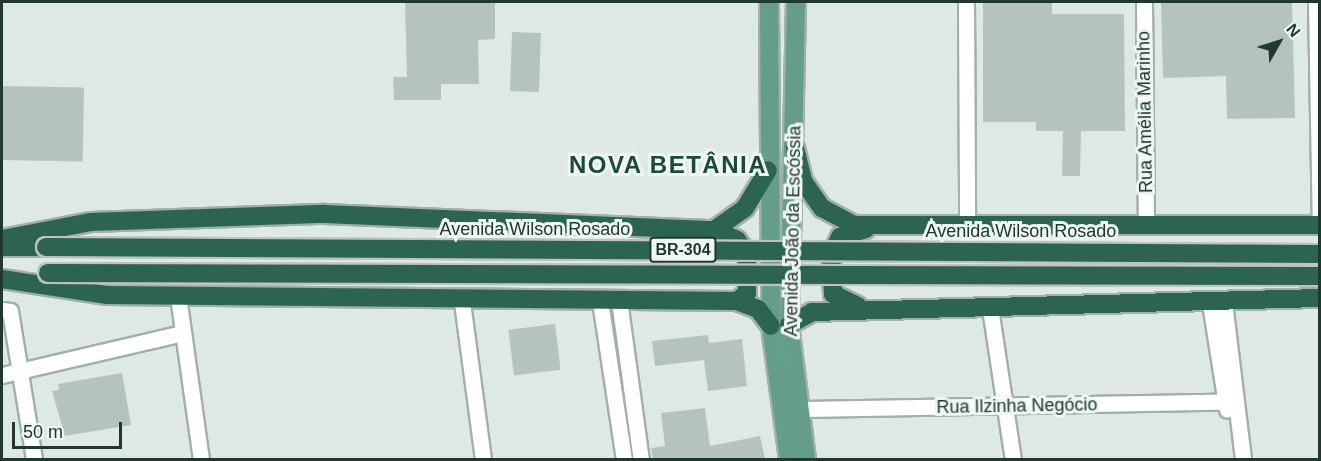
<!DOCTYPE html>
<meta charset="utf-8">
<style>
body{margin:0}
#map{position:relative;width:1321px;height:461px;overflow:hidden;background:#dee9e3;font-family:Helvetica,sans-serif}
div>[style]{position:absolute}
.building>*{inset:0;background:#b4c4bc;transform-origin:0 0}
.roads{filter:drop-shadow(2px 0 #a1b0a9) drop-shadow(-2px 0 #a1b0a9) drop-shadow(0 2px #a1b0a9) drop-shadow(0 -2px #a1b0a9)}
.minor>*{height:15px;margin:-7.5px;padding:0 7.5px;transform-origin:7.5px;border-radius:7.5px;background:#fff}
.major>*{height:18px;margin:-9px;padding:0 9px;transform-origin:9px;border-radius:9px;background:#649d88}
.highway>*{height:18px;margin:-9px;padding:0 9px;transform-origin:9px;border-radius:9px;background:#2d6352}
.bridges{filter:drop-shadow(2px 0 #bcc3c1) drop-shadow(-2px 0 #bcc3c1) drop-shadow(0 2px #bcc3c1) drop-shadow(0 -2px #bcc3c1)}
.highway-bridge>*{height:18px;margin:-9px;padding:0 9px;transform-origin:9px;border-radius:9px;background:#2d6352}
span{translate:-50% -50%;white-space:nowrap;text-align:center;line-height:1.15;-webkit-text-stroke:6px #eef6f1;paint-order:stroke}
.shield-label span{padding:2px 4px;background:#eef6f1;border:2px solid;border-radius:4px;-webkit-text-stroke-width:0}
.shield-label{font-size:16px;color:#20382f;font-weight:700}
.street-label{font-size:18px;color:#20382f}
.district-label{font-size:24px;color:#1d493a;font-weight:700;letter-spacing:1.5px}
.frame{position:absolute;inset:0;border:3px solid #20382f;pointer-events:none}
.north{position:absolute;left:1249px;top:12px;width:60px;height:60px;-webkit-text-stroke:4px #eef6f1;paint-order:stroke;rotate:51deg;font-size:16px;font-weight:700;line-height:24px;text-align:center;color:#20382f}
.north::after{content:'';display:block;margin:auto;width:21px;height:27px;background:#20382f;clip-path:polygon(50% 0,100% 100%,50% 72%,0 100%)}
.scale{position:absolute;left:12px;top:422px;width:110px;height:27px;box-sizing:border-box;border:3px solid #20382f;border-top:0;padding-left:8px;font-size:18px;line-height:21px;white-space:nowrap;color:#20382f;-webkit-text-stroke:4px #eef6f1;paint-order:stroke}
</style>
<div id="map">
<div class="building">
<div style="clip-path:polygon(405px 2px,495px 2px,495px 39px,478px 40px,479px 84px,441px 84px,441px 100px,394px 100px,393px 77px,407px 77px)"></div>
<div style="clip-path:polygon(983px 2px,1052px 2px,1052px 14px,1124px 14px,1125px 131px,1081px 131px,1080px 176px,1062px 176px,1063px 131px,1036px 131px,1036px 122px,983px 122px)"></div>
<div style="clip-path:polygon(1161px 2px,1292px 2px,1295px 118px,1227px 119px,1226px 76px,1163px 78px)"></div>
<div style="left:512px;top:32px;width:29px;height:59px;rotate:2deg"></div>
<div style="left:2px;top:86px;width:82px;height:74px;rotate:1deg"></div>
<div style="left:555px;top:324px;width:46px;height:47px;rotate:83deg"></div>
<div style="clip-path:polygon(708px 335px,709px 343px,742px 339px,747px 386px,708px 391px,704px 360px,655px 366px,652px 341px)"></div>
<div style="clip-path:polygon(122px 373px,131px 425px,65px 436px,52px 391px,59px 390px,58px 384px)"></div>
<div style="clip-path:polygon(705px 408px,710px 446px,760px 436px,765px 459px,653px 459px,651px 448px,665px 446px,661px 413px)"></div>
</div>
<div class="roads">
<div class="minor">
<div style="left:966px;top:2px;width:223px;rotate:89.7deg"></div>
<div style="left:1144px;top:2px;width:221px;rotate:89.5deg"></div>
<div style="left:1316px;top:2px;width:223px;rotate:89deg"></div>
<div style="left:178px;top:296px;width:166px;rotate:82deg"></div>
<div style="left:619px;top:300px;width:162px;rotate:82.2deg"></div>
<div style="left:600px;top:301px;width:161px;rotate:81.4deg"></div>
<div style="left:462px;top:302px;width:159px;rotate:82.4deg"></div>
<div style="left:1224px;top:302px;width:159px;rotate:83.1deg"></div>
<div style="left:1210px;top:303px;width:108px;rotate:81deg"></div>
<div style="left:990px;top:308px;width:154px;rotate:81.4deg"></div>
<div style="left:2px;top:310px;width:8px;rotate:7deg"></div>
<div style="left:10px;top:311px;width:151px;rotate:80.8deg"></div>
<div style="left:2px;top:375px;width:186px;rotate:-13.1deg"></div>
<div style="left:798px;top:409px;width:438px;rotate:-1deg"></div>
</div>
<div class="major">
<div style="left:769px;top:2px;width:324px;rotate:89.6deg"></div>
<div style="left:771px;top:326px;width:135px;rotate:82.3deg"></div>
<div style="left:796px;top:2px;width:323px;rotate:91.2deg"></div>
<div style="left:789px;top:325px;width:136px;rotate:82.8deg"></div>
</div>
<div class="highway">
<div style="left:795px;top:148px;width:34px;rotate:76deg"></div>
<div style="left:803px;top:181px;width:33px;rotate:55deg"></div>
<div style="left:822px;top:208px;width:36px;rotate:28deg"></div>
<div style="left:854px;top:225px;width:466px"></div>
<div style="left:714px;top:230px;width:38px;rotate:-35deg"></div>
<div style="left:745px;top:208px;width:44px;rotate:-58.8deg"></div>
<div style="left:2px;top:239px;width:91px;rotate:-10.8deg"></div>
<div style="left:91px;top:222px;width:234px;rotate:-2deg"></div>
<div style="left:325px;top:214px;width:389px;rotate:2.4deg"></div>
<div style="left:714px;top:230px;width:25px;rotate:23deg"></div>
<div style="left:737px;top:240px;width:17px;rotate:54deg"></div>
<div style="left:747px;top:254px;width:39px;rotate:90deg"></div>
<div style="left:747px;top:293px;width:13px;rotate:141deg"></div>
<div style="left:2px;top:247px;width:44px"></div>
<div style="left:2px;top:279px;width:105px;rotate:8.7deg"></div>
<div style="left:106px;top:295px;width:631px;rotate:0.54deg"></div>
<div style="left:737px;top:301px;width:22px;rotate:21deg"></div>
<div style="left:758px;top:309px;width:21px;rotate:53deg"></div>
<div style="left:858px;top:306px;width:28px;rotate:-154deg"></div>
<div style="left:833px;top:294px;width:37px;rotate:-93deg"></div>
<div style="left:831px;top:257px;width:22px;rotate:-66deg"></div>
<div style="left:840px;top:237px;width:27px;rotate:-17deg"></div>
<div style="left:789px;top:325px;width:26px;rotate:-29deg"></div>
<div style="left:812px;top:312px;width:508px;rotate:-1.58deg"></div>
</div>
</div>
<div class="bridges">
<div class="highway-bridge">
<div style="left:46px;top:247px;width:1274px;rotate:0.31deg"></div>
<div style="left:48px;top:273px;width:1272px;rotate:0.14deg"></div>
</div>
</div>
<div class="shield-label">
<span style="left:683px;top:250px">BR-304</span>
</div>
<div class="street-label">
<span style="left:1145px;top:112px;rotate:-91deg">Rua Amélia Marinho</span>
<span style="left:535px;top:229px">Avenida Wilson Rosado</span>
<span style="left:793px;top:231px;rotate:-89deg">Avenida João da Escóssia</span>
<span style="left:1021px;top:231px">Avenida Wilson Rosado</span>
<span style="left:1017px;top:406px;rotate:-1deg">Rua Ilzinha Negócio</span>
</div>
<div class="district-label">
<span style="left:668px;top:165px">NOVA BETÂNIA</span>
</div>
<div class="frame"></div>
<div class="north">N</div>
<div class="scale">50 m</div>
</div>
